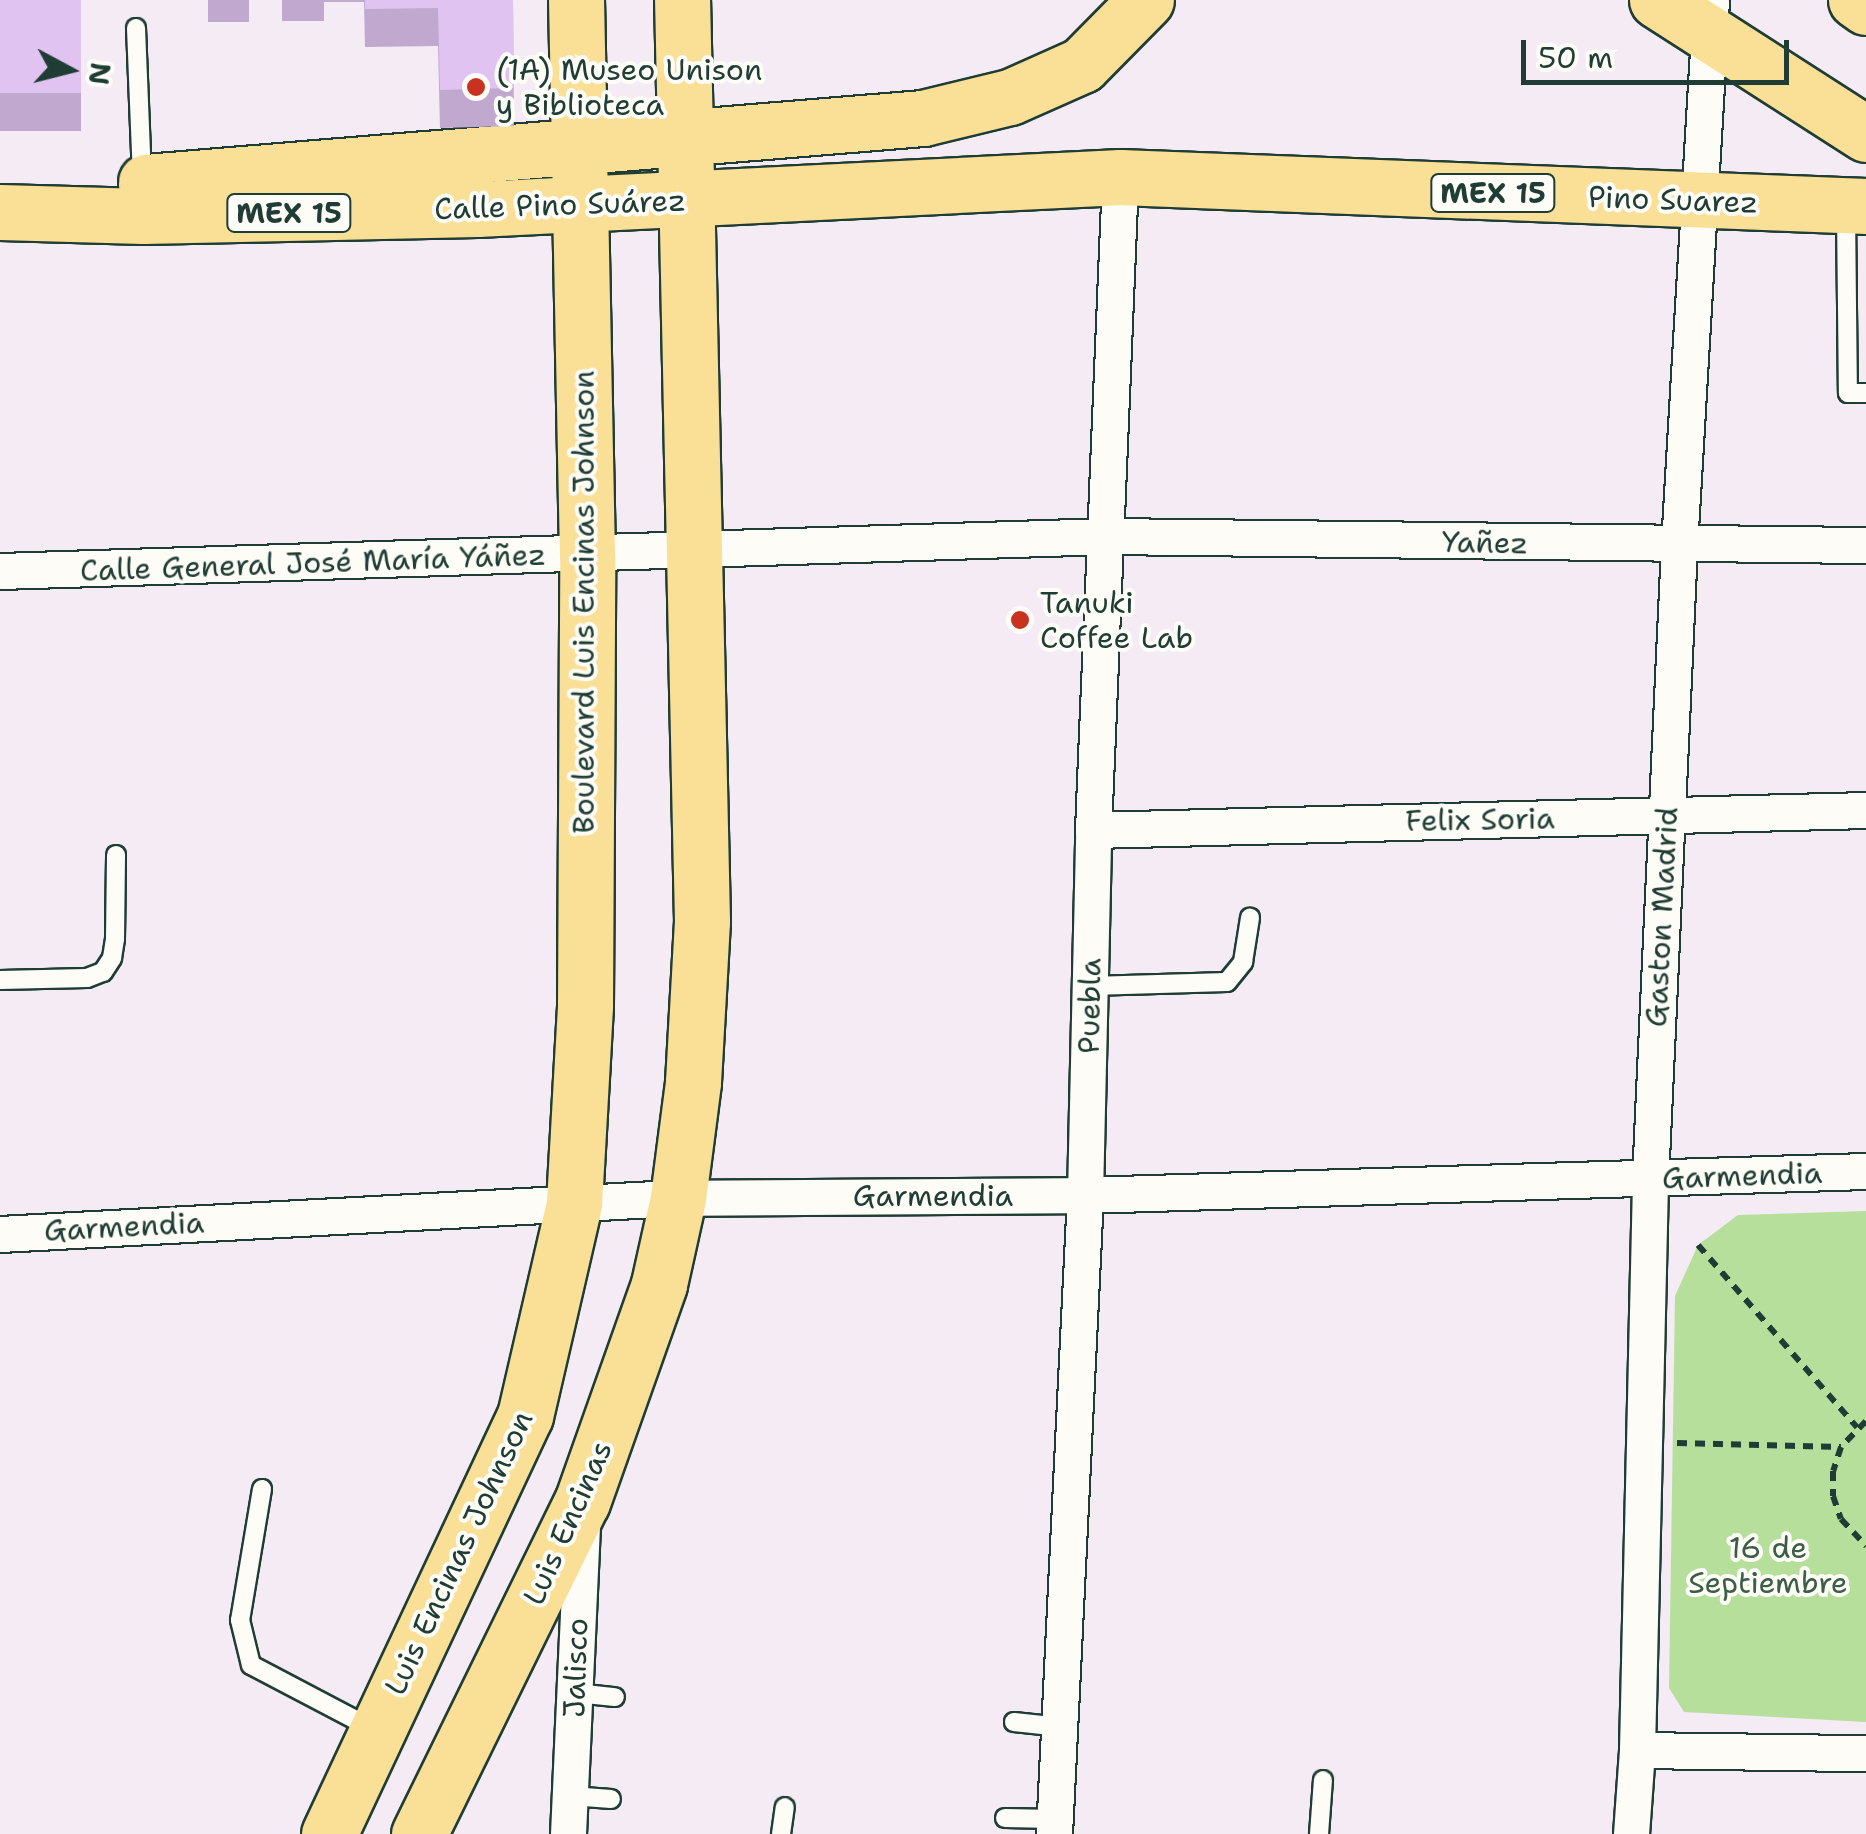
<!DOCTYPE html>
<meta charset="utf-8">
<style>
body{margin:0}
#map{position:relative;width:1866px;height:1834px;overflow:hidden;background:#f4ebf5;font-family:"Shantell Sans",sans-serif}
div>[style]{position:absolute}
.green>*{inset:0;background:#b6df9b}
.path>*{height:6px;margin-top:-3px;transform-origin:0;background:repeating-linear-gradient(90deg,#1f3d34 0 10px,transparent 0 18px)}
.roads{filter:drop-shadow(2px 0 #1f3d34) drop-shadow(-2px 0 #1f3d34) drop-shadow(0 2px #1f3d34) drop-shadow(0 -2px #1f3d34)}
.lane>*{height:18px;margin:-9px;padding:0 9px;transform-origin:9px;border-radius:9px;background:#fdfcf7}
.street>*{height:35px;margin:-17.5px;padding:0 17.5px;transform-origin:17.5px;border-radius:17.5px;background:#fdfcf7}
.primary>*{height:55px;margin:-27.5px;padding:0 27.5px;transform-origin:27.5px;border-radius:27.5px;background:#fadf96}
.wall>*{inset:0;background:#c1a8cf;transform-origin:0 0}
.building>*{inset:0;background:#e0c3f1;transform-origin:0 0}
.dots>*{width:28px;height:28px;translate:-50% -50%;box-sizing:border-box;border:5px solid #fdfcf7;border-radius:50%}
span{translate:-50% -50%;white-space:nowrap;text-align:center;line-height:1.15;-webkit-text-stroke:8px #fdfcf7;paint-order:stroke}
.shield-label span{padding:2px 8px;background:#fdfcf7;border:2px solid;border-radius:8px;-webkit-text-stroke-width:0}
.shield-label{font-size:28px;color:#1f3d34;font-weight:700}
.poi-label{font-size:30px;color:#1f3d34}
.left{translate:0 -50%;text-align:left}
.street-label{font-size:30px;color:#1f3d34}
.park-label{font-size:30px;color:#3d5d49}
.north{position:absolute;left:20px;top:20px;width:100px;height:100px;-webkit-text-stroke:8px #fdfcf7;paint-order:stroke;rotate:97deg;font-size:28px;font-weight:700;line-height:40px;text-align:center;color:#1f3d34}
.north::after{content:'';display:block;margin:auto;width:35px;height:45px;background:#1f3d34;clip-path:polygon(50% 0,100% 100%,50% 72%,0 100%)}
.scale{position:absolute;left:1521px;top:40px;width:268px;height:45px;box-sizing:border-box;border:5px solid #1f3d34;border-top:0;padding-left:12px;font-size:30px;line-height:35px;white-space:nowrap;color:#1f3d34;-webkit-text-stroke:8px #fdfcf7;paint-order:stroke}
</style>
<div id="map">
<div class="green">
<div style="clip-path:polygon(1866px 1211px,1866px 1722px,1684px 1712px,1669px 1688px,1675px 1296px,1698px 1245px,1738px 1215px)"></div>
</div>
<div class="path">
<div style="left:1698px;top:1245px;width:242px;rotate:48.9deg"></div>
<div style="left:1866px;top:1421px;width:36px;rotate:134deg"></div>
<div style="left:1841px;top:1447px;width:25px;rotate:108deg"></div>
<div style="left:1833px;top:1471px;width:25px;rotate:90deg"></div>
<div style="left:1833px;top:1496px;width:24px;rotate:71deg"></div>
<div style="left:1841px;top:1519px;width:37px;rotate:47deg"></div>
<div style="left:1677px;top:1443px;width:164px;rotate:1.4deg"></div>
</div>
<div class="roads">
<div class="lane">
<div style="left:136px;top:28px;width:147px;rotate:87.7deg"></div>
<div style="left:1846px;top:211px;width:182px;rotate:89.4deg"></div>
<div style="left:1848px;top:393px;width:18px"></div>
<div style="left:0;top:980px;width:87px;rotate:-1.3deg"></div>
<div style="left:87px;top:978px;width:17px;rotate:-21deg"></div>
<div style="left:103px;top:972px;width:17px;rotate:-57deg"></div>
<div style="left:112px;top:958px;width:19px;rotate:-81deg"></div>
<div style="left:115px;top:939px;width:84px;rotate:-89.3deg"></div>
<div style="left:1090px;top:986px;width:137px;rotate:-1.7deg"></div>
<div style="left:1227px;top:982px;width:26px;rotate:-51deg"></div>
<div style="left:1243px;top:962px;width:45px;rotate:-81deg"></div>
<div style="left:262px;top:1489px;width:133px;rotate:99.5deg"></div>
<div style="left:240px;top:1620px;width:46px;rotate:76.3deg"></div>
<div style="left:251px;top:1665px;width:136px;rotate:27.7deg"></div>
<div style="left:576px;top:1693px;width:39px;rotate:6deg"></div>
<div style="left:1014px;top:1722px;width:47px;rotate:6.1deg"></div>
<div style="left:571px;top:1796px;width:40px;rotate:4.3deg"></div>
<div style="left:1005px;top:1818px;width:50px;rotate:1.1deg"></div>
<div style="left:781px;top:1834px;width:27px;rotate:-82deg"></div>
<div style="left:1319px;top:1834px;width:54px;rotate:-85.8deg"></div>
</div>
<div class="street">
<div style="left:0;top:571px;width:1106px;rotate:-1.81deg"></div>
<div style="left:1105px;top:536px;width:761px;rotate:0.68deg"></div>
<div style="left:1093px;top:830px;width:773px;rotate:-1.48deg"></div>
<div style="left:0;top:1234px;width:675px;rotate:-3.06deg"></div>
<div style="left:674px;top:1198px;width:411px;rotate:-0.4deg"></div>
<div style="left:1085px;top:1195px;width:781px;rotate:-1.76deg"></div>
<div style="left:1637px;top:1750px;width:229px;rotate:0.8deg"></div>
<div style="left:568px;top:1834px;width:314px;rotate:-87.4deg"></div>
<div style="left:1054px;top:1834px;width:640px;rotate:-87.22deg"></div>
<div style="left:1085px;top:1195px;width:365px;rotate:-88.7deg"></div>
<div style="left:1093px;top:830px;width:654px;rotate:-87.63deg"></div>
<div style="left:1631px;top:1834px;width:84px;rotate:-85.9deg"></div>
<div style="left:1637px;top:1750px;width:570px;rotate:-88.69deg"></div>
<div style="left:1650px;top:1180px;width:635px;rotate:-87.38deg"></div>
<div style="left:1679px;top:546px;width:547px;rotate:-86.65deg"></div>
</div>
<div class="primary">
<div style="left:1657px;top:0;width:248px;rotate:32.7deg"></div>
<div style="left:1856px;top:0;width:12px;rotate:35deg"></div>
<div style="left:146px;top:182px;width:780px;rotate:-4.71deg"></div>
<div style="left:923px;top:118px;width:89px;rotate:-13.6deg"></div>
<div style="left:1010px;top:97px;width:79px;rotate:-24deg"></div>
<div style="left:1082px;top:65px;width:91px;rotate:-45.4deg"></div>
<div style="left:0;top:212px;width:143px;rotate:1.6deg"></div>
<div style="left:143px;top:216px;width:334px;rotate:-1.2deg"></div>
<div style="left:477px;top:209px;width:644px;rotate:-2.85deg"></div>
<div style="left:1120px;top:177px;width:747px;rotate:2.23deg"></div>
<div style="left:329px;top:1834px;width:462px;rotate:-64.9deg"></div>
<div style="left:525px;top:1416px;width:219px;rotate:-77deg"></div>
<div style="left:574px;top:1203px;width:198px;rotate:-86.8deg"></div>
<div style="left:585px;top:1005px;width:449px;rotate:-89.7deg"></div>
<div style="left:587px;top:556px;width:556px;rotate:-91.13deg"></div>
<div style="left:419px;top:1834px;width:370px;rotate:-63.9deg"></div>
<div style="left:582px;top:1502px;width:231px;rotate:-70.5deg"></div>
<div style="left:659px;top:1284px;width:88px;rotate:-77.5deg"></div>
<div style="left:678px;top:1198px;width:117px;rotate:-82.6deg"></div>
<div style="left:693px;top:1082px;width:161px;rotate:-86.8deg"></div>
<div style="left:702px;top:921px;width:921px;rotate:-91.24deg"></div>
</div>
</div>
<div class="wall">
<div style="left:0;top:0;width:81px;height:131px"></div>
<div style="left:208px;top:0;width:41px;height:22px"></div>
<div style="clip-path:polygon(282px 0,513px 0,514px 126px,440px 128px,438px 46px,365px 47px,364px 2px,324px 2px,324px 21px,282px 21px)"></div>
</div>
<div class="building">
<div style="left:0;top:0;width:81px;height:93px"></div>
<div style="clip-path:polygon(365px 0,513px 0,514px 88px,440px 90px,438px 8px,365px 9px)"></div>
</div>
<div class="dots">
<div style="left:476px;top:87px;background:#c8321e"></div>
<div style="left:1020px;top:620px;background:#c8321e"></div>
</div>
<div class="shield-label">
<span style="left:1493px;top:193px">MEX 15</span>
<span style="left:289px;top:213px">MEX 15</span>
</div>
<div class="poi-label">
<span class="left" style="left:496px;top:87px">(1A) Museo Unison<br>y Biblioteca</span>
<span class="left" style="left:1040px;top:620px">Tanuki<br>Coffee Lab</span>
</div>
<div class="street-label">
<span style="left:1673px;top:200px;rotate:2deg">Pino Suarez</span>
<span style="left:560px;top:205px;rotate:-2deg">Calle Pino Suárez</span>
<span style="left:1485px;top:543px;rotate:1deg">Yañez</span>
<span style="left:313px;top:563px;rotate:-2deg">Calle General José María Yáñez</span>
<span style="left:584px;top:602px;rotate:-90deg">Boulevard Luis Encinas Johnson</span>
<span style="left:1480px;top:820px;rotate:-1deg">Felix Soria</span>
<span style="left:1662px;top:917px;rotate:-87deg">Gaston Madrid</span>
<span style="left:1090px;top:1006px;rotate:-89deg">Puebla</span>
<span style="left:1742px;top:1176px;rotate:-2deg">Garmendia</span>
<span style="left:933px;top:1196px">Garmendia</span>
<span style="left:124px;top:1227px;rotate:-3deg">Garmendia</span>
<span style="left:568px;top:1523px;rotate:-66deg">Luis Encinas</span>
<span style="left:459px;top:1553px;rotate:-65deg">Luis Encinas Johnson</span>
<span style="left:576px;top:1668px;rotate:-88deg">Jalisco</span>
</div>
<div class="park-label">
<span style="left:1768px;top:1565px">16 de<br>Septiembre</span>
</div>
<div class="north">N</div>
<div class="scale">50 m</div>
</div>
